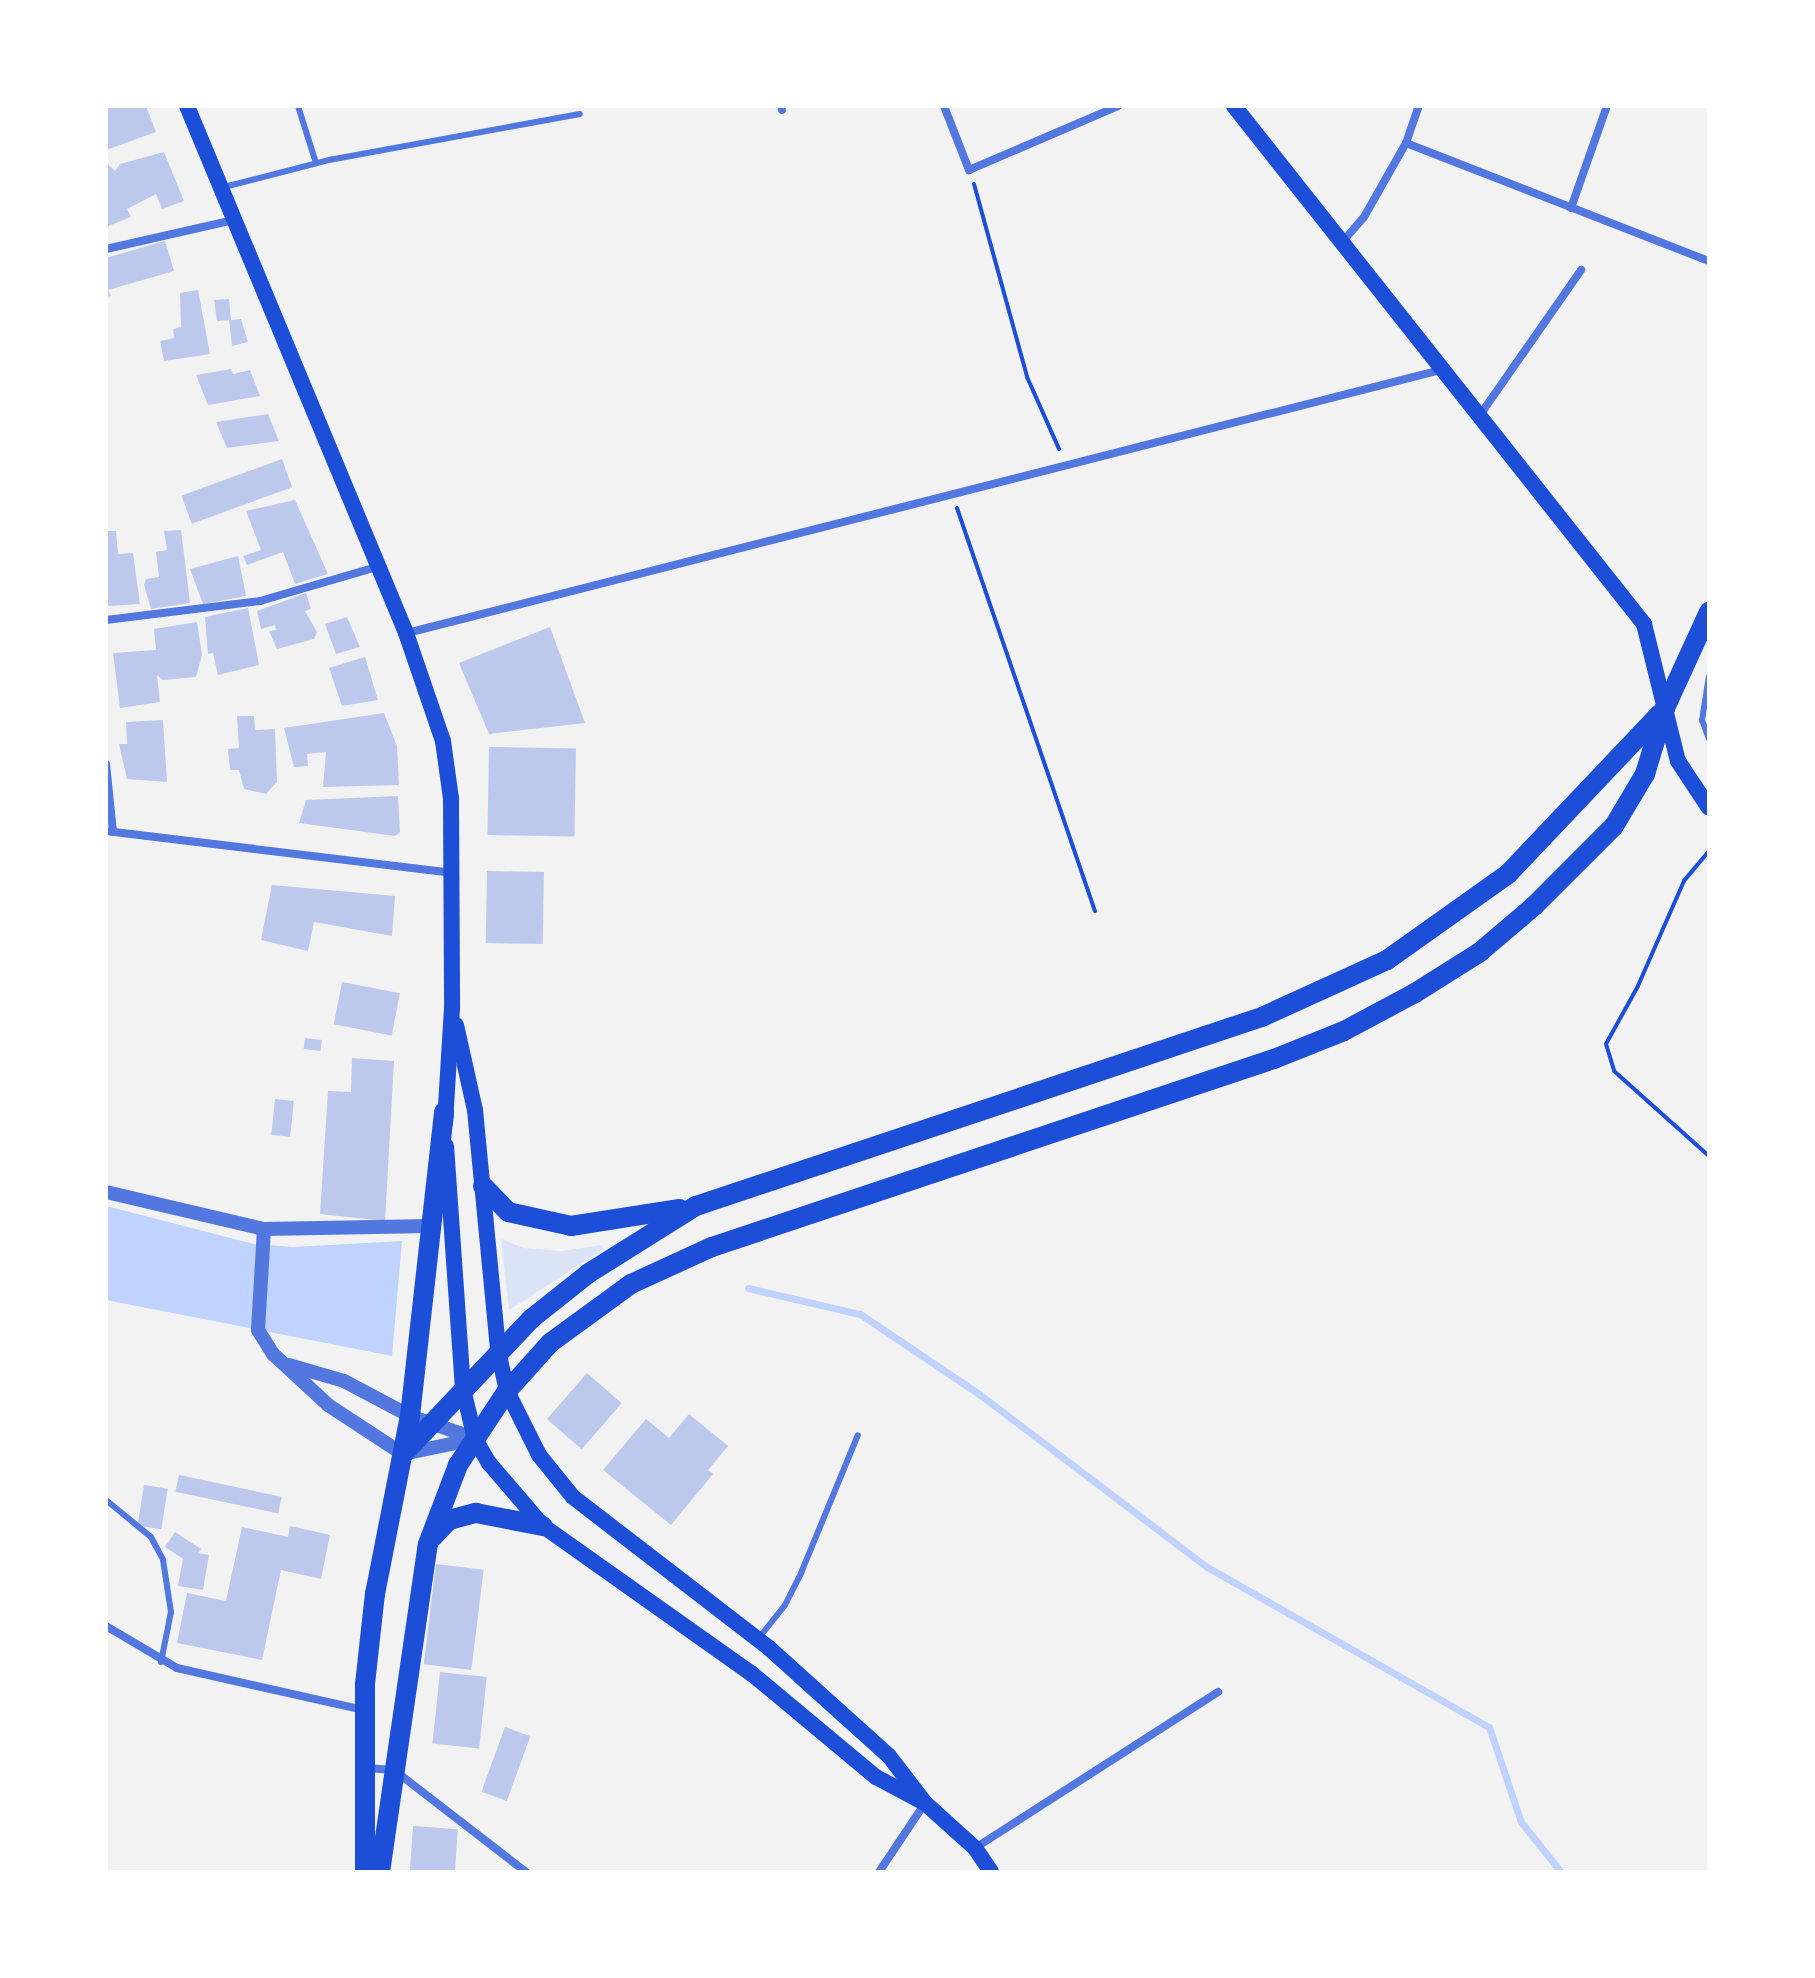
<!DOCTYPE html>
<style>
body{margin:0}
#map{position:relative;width:1815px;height:1978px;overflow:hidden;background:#f2f2f2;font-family:Barlow,sans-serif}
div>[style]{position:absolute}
.green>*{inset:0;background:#dbe4f7}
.water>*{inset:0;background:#bfd3fe}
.stream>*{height:7px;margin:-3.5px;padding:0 3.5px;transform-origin:3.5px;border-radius:3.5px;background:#bfd3fe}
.building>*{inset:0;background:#bdc9ec;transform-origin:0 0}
.path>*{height:4px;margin:-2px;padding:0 2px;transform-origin:2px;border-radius:2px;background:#1d4ed8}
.service>*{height:6px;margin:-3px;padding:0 3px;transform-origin:3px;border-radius:3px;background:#5277de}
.minor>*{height:8px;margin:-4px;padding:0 4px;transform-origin:4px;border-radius:4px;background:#5277de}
.tertiary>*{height:14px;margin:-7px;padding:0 7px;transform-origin:7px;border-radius:7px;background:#5277de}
.secondary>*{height:16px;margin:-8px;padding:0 8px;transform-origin:8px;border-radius:8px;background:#1d4ed8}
.primary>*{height:20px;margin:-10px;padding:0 10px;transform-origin:10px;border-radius:10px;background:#1d4ed8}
span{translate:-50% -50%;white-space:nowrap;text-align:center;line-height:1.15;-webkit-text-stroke:8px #fff;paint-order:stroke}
.frame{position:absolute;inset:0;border:108px solid #fff;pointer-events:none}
</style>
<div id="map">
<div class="green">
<div style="clip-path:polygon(501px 1239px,524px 1248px,561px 1251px,602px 1245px,604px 1249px,509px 1310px)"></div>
</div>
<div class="water">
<div style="clip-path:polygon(106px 1206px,254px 1244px,293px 1247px,402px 1241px,392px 1356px,106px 1300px)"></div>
</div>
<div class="stream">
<div style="left:748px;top:1288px;width:115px;rotate:13.1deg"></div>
<div style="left:860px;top:1314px;width:143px;rotate:33.9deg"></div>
<div style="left:979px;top:1394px;width:286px;rotate:37.2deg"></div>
<div style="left:1207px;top:1567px;width:324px;rotate:29.6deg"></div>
<div style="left:1489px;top:1727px;width:100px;rotate:71.4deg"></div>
<div style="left:1521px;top:1822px;width:64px;rotate:51.3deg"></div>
</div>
<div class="building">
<div style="clip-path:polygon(106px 106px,146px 106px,156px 132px,106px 150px)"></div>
<div style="clip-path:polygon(164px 152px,184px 201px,162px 209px,156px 194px,127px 209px,131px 217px,106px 227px,106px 162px,115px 171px,120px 164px)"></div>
<div style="clip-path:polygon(165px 241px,174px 271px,108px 290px,111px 296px,106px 297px,106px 258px)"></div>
<div style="clip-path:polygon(198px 290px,210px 354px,164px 361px,160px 341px,174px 338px,173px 329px,181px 327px,180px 293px)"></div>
<div style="clip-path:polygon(229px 299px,231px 320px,241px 319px,248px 342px,232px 346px,229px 320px,217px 321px,214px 300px)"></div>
<div style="clip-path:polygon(231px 369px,233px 374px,250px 370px,260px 396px,208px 405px,196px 375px)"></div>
<div style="clip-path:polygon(268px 414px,279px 441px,227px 448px,216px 422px)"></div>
<div style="left:282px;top:459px;width:30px;height:107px;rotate:70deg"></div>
<div style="clip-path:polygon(295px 500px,328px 574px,295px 584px,283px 552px,247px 565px,243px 556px,261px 550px,246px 511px)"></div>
<div style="clip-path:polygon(181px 530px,190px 603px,151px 609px,144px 585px,146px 579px,159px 577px,156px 552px,167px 550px,164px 531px)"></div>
<div style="clip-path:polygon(106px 531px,116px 531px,118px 554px,133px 553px,140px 604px,108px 606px)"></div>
<div style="clip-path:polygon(238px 556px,246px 596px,203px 604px,190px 569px)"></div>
<div style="clip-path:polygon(306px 593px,311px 609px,305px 611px,317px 632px,314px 639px,277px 649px,269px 631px,276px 630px,275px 625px,261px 629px,257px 611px)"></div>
<div style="clip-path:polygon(248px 608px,259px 665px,218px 675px,213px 653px,208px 654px,205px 617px)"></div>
<div style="clip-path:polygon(347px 617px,360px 647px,336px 654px,325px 624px)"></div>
<div style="clip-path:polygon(197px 622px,202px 655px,196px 677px,163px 680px,157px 675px,160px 702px,120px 708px,113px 653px,156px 650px,154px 629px)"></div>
<div style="clip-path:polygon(550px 627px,585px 723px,489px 734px,459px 663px)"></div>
<div style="clip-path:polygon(365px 657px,378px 700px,342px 706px,329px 668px)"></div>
<div style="clip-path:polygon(384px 713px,397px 746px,399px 785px,323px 787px,326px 752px,307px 754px,308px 766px,294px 767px,284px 728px)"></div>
<div style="clip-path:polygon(237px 716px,254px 716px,255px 730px,275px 729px,277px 782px,266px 794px,244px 789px,239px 770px,230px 770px,228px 749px,239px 748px)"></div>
<div style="clip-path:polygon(163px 720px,167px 782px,127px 779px,119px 744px,127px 744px,126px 722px)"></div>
<div style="left:489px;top:747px;width:87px;height:88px;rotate:1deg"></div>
<div style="clip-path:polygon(398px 796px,400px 832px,395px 836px,299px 823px,306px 800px)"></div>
<div style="left:487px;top:871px;width:57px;height:72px;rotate:1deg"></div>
<div style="clip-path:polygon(272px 885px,395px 896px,392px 936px,314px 922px,308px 951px,261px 940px)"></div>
<div style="left:342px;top:982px;width:59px;height:43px;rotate:11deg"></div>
<div style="left:305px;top:1038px;width:17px;height:11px;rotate:7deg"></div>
<div style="clip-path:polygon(352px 1058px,394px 1061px,385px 1221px,320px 1214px,328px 1091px,351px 1092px)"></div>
<div style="left:275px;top:1099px;width:19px;height:36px;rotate:6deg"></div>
<div style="left:587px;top:1373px;width:46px;height:61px;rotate:41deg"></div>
<div style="clip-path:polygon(689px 1414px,728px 1446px,708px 1470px,713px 1474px,671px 1525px,603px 1470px,646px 1419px,669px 1438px)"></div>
<div style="left:179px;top:1475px;width:105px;height:17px;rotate:12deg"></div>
<div style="left:144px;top:1485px;width:24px;height:41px;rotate:9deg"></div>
<div style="clip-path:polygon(290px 1526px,330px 1535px,321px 1579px,281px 1570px,262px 1660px,177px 1643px,187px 1593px,226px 1601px,242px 1527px,288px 1537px)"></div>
<div style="clip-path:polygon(175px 1532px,201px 1549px,198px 1553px,209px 1555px,203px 1590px,178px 1586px,183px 1559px,165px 1547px)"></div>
<div style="left:436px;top:1564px;width:48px;height:101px;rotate:7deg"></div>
<div style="left:440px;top:1672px;width:47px;height:72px;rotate:6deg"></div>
<div style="left:505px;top:1727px;width:27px;height:69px;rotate:20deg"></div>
<div style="left:413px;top:1826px;width:45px;height:46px;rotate:4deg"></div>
</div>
<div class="path">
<div style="left:974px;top:184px;width:200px;rotate:74.6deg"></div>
<div style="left:1027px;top:377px;width:79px;rotate:66deg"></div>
<div style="left:957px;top:508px;width:426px;rotate:71.1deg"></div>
<div style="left:1709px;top:851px;width:39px;rotate:130deg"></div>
<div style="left:1684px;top:881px;width:115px;rotate:113.7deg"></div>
<div style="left:1638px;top:986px;width:66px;rotate:118.9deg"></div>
<div style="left:1606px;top:1044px;width:28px;rotate:73deg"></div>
<div style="left:1614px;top:1071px;width:127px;rotate:41.8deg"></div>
</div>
<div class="service">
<div style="left:298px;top:106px;width:60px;rotate:72.5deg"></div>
<div style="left:224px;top:187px;width:108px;rotate:-14.4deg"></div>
<div style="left:329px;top:160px;width:255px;rotate:-10.4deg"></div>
<div style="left:1709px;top:676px;width:45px;rotate:99deg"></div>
<div style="left:1702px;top:720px;width:20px;rotate:70deg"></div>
<div style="left:106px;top:1500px;width:58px;rotate:39.4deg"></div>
<div style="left:151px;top:1537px;width:26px;rotate:62deg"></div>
<div style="left:163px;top:1560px;width:53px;rotate:81.3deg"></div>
<div style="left:171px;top:1612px;width:51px;rotate:101.3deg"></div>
<div style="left:758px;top:1639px;width:43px;rotate:-51.5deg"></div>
<div style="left:785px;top:1605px;width:36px;rotate:-63deg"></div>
<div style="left:801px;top:1573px;width:149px;rotate:-67.6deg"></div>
</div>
<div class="minor">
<div style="left:781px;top:106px;width:4px;rotate:76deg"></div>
<div style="left:944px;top:106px;width:69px;rotate:68.7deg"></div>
<div style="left:969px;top:170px;width:162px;rotate:-23.2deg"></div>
<div style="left:1406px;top:143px;width:325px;rotate:21.3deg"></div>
<div style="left:1571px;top:208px;width:108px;rotate:-70.6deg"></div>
<div style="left:1344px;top:240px;width:30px;rotate:-49deg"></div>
<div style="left:1364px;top:217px;width:85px;rotate:-60.4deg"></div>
<div style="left:1406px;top:143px;width:39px;rotate:-71deg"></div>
<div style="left:106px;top:249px;width:131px;rotate:-12.8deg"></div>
<div style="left:1480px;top:415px;width:177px;rotate:-55.1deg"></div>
<div style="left:106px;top:620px;width:155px;rotate:-7deg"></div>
<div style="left:260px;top:601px;width:122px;rotate:-16.2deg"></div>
<div style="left:407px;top:633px;width:1067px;rotate:-14.27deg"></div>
<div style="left:106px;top:764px;width:68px;rotate:84.1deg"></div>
<div style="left:106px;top:831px;width:348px;rotate:6.9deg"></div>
<div style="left:106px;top:1626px;width:82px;rotate:30.6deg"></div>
<div style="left:177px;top:1668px;width:192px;rotate:12.7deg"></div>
<div style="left:366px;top:1768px;width:28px;rotate:4deg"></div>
<div style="left:394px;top:1770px;width:167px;rotate:37.7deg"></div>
<div style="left:975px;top:1848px;width:289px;rotate:-32.7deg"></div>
<div style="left:879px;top:1872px;width:83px;rotate:-56.3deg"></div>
</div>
<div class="tertiary">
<div style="left:106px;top:1192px;width:162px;rotate:13.2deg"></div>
<div style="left:264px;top:1229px;width:166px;rotate:-1deg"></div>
<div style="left:264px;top:1229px;width:101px;rotate:93.4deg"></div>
<div style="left:258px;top:1330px;width:28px;rotate:58deg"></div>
<div style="left:273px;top:1354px;width:75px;rotate:42.8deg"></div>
<div style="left:328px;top:1405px;width:90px;rotate:33.2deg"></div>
<div style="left:403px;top:1454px;width:74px;rotate:-11.8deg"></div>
<div style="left:289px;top:1365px;width:57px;rotate:16.2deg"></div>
<div style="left:344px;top:1381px;width:75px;rotate:27.9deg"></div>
<div style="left:410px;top:1416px;width:68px;rotate:19deg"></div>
</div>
<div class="secondary">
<div style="left:187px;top:106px;width:571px;rotate:67.43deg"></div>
<div style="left:406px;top:633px;width:114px;rotate:71.1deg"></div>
<div style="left:443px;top:741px;width:59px;rotate:82.1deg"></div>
<div style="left:451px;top:799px;width:209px;rotate:89.7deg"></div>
<div style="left:452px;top:1008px;width:115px;rotate:93.5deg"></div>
<div style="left:1234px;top:106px;width:661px;rotate:51.64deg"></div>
<div style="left:1644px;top:624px;width:141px;rotate:76.1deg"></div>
<div style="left:1678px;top:761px;width:56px;rotate:56.6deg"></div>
<div style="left:456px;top:1025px;width:87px;rotate:77.4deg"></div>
<div style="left:475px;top:1110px;width:242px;rotate:84.5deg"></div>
<div style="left:498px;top:1351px;width:41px;rotate:77.3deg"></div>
<div style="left:507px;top:1391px;width:72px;rotate:63.4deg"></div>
<div style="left:539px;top:1455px;width:54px;rotate:51deg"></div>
<div style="left:573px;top:1497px;width:247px;rotate:37.6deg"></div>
<div style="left:769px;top:1648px;width:161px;rotate:42deg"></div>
<div style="left:889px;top:1756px;width:59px;rotate:52.5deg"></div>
<div style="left:925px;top:1803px;width:67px;rotate:42deg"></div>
<div style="left:975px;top:1848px;width:29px;rotate:56deg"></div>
<div style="left:446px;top:1146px;width:244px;rotate:86deg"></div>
<div style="left:463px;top:1389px;width:51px;rotate:76.5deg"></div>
<div style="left:475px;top:1439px;width:28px;rotate:60deg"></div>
<div style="left:489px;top:1463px;width:83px;rotate:49.4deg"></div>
<div style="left:543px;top:1526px;width:255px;rotate:35.3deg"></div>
<div style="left:751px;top:1673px;width:163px;rotate:39.8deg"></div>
<div style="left:876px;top:1777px;width:55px;rotate:28deg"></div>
</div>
<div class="primary">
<div style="left:483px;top:1186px;width:36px;rotate:46deg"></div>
<div style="left:508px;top:1212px;width:65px;rotate:12.5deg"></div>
<div style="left:571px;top:1226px;width:110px;rotate:-8.9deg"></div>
<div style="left:403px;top:1454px;width:186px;rotate:-46.5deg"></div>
<div style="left:531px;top:1319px;width:74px;rotate:-38.4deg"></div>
<div style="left:589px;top:1273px;width:126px;rotate:-32.1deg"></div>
<div style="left:696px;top:1206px;width:597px;rotate:-18.47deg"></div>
<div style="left:1262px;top:1017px;width:137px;rotate:-24.5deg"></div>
<div style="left:1387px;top:960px;width:148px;rotate:-35.4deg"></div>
<div style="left:1508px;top:874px;width:221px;rotate:-46.5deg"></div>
<div style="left:433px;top:1537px;width:23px;rotate:-47deg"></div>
<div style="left:449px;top:1520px;width:28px;rotate:-15deg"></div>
<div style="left:476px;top:1513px;width:68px;rotate:11deg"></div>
<div style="left:365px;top:1872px;width:188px;rotate:-90deg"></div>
<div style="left:365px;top:1684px;width:91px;rotate:-83.7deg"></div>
<div style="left:375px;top:1594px;width:181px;rotate:-78.9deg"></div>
<div style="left:410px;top:1416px;width:306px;rotate:-83.6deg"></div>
<div style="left:380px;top:1872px;width:331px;rotate:-81.7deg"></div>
<div style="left:428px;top:1544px;width:85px;rotate:-69.2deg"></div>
<div style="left:458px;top:1465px;width:89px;rotate:-56.5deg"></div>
<div style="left:507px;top:1391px;width:64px;rotate:-48.1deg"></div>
<div style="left:550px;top:1343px;width:100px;rotate:-36.1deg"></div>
<div style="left:631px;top:1284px;width:89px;rotate:-24.6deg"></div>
<div style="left:712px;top:1247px;width:593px;rotate:-18.5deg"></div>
<div style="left:1274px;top:1059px;width:75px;rotate:-21.8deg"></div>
<div style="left:1344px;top:1031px;width:81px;rotate:-28.2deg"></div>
<div style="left:1415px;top:993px;width:77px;rotate:-32.2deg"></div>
<div style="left:1480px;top:952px;width:71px;rotate:-40.4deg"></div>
<div style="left:1534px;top:906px;width:113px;rotate:-45deg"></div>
<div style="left:1614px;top:826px;width:61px;rotate:-59.2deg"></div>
<div style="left:1645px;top:774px;width:69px;rotate:-73.1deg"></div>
<div style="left:1665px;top:708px;width:106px;rotate:-65.4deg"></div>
</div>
<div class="frame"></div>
</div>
